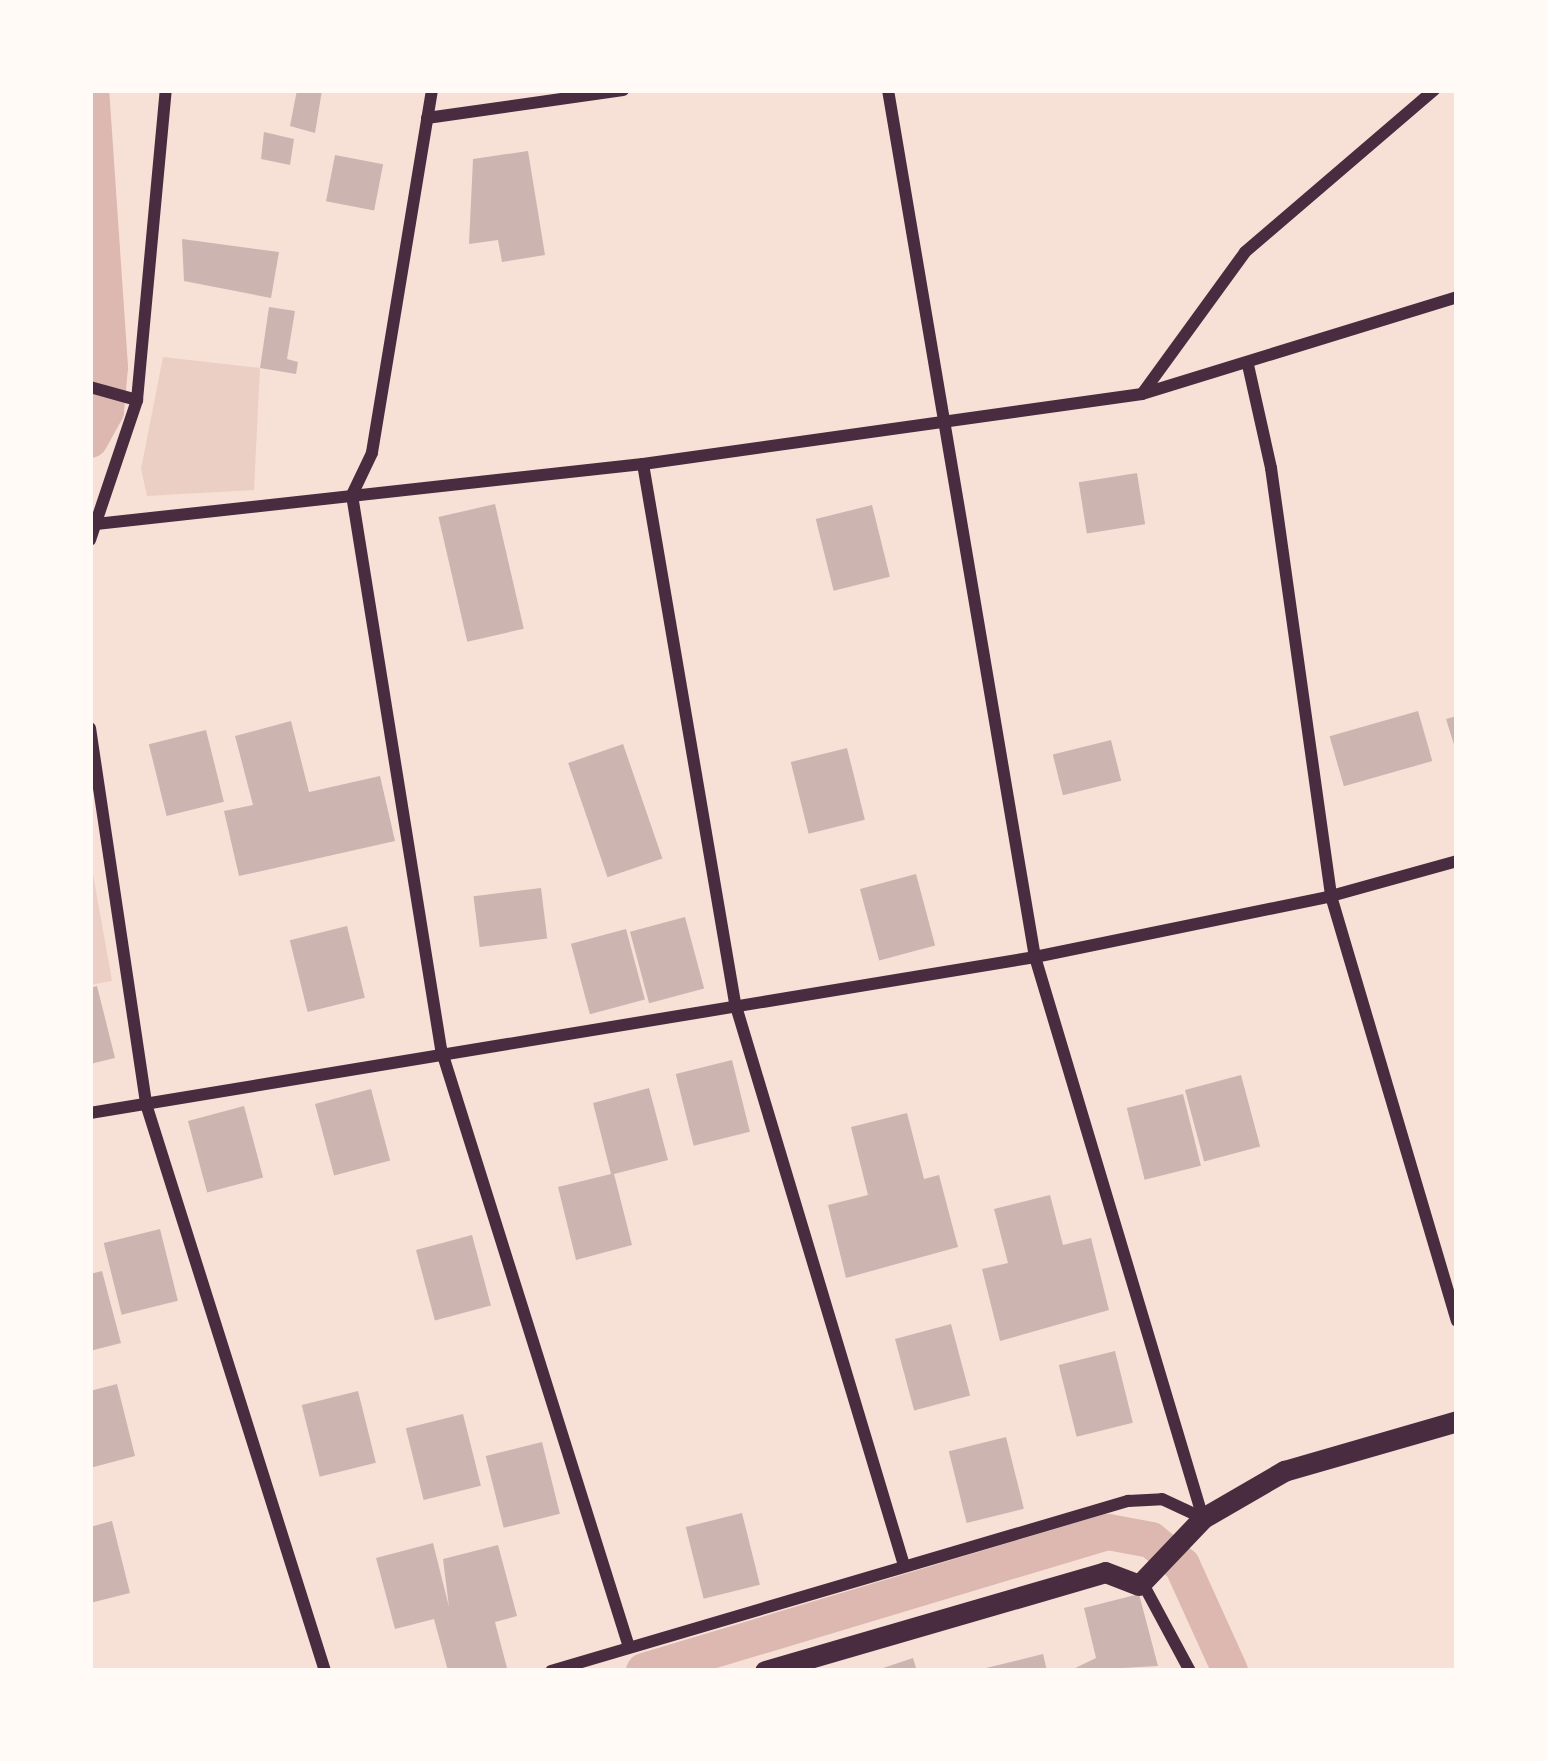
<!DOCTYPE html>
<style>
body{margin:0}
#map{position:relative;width:1547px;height:1761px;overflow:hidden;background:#f7e1d7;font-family:"Nunito Sans",sans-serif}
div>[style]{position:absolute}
.green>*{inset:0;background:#ebcfc5}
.canal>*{height:36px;margin:-18px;padding:0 18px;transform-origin:18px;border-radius:18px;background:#dcb8b0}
.building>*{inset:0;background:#ccb4b1;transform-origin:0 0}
.minor>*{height:12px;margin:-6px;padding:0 6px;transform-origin:6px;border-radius:6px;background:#4a2c40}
.tertiary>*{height:21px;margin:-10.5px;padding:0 10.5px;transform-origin:10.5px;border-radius:10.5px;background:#4a2c40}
span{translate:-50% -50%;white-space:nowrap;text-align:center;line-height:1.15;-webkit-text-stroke:9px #fffaf5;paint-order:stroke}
.frame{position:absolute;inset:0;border:93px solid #fffaf5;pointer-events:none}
</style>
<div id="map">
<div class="green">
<div style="clip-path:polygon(163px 357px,260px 368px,254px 490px,147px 496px,141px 469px)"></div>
<div style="clip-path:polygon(90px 857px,112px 981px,90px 985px)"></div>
</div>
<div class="canal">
<div style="left:90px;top:440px;width:33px;rotate:-61deg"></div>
<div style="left:106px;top:411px;width:44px;rotate:-84.8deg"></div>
<div style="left:110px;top:367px;width:278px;rotate:-93.9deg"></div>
<div style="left:644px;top:1671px;width:484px;rotate:-16.7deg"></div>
<div style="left:1108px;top:1532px;width:44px;rotate:10.5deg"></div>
<div style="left:1151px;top:1540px;width:40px;rotate:39deg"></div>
<div style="left:1182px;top:1565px;width:116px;rotate:65.6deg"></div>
</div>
<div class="building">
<div style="clip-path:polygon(297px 90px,322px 90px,315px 133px,290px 126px)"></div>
<div style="clip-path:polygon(264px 132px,294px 139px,290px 165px,261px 159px)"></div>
<div style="clip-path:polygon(528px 151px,545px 255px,502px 262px,498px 240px,469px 244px,473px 159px)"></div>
<div style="left:335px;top:155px;width:49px;height:47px;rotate:11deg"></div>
<div style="clip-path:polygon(182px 239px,279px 252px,271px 298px,184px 281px)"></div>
<div style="clip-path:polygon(269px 307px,295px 311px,287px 359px,298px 362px,296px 374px,260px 368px)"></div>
<div style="left:1137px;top:473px;width:52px;height:59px;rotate:81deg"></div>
<div style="left:495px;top:504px;width:128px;height:58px;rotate:77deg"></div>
<div style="left:872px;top:505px;width:74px;height:58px;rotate:76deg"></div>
<div style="left:1418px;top:711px;width:52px;height:92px;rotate:74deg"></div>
<div style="clip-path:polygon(1457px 716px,1457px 751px,1456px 751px,1446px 719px)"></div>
<div style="clip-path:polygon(291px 721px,309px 792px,380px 776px,395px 841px,239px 876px,224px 811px,253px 805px,235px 736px)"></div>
<div style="left:206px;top:730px;width:74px;height:59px;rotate:76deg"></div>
<div style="left:1111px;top:740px;width:42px;height:60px;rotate:76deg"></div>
<div style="left:623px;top:744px;width:121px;height:58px;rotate:71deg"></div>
<div style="left:847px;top:748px;width:74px;height:58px;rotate:76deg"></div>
<div style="left:916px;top:874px;width:74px;height:58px;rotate:75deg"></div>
<div style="left:541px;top:888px;width:51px;height:68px;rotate:83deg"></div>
<div style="left:685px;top:917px;width:74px;height:57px;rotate:75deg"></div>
<div style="left:347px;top:926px;width:74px;height:59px;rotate:76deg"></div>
<div style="left:626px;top:929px;width:73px;height:57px;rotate:75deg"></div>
<div style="clip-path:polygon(97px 986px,115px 1058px,90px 1064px,90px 988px)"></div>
<div style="left:732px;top:1060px;width:74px;height:58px;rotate:76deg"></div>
<div style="left:1241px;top:1075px;width:74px;height:58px;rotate:75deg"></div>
<div style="clip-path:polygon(649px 1088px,668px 1160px,614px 1174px,632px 1245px,576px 1260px,558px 1187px,611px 1174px,593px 1103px)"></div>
<div style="left:371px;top:1089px;width:74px;height:58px;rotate:75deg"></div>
<div style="left:1183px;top:1094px;width:74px;height:58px;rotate:76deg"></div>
<div style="left:244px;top:1106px;width:74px;height:58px;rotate:75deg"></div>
<div style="clip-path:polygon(907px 1113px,924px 1179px,939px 1175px,958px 1247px,846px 1278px,828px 1205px,868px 1195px,851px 1127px)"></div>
<div style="clip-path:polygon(1050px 1195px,1063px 1245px,1091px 1238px,1109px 1310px,1000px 1341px,982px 1269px,1008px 1263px,994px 1209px)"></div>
<div style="left:160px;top:1229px;width:74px;height:58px;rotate:76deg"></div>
<div style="left:472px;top:1235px;width:73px;height:58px;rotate:75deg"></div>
<div style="clip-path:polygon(102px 1271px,121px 1343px,90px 1351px,90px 1274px)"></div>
<div style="left:951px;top:1324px;width:74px;height:58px;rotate:75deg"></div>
<div style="left:1115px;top:1351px;width:74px;height:58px;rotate:76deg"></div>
<div style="clip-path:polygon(117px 1384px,135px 1456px,90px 1468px,90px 1391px)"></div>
<div style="left:358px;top:1391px;width:74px;height:58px;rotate:76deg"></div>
<div style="left:463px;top:1414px;width:74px;height:59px;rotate:76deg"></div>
<div style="left:1006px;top:1437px;width:74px;height:59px;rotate:76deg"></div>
<div style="left:542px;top:1442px;width:74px;height:58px;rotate:76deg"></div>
<div style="left:742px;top:1513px;width:74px;height:58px;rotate:76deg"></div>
<div style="clip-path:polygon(112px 1521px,130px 1593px,90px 1603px,90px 1527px)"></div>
<div style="clip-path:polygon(433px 1543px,449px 1607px,443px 1559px,498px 1545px,517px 1616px,495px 1622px,507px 1668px,448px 1671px,434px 1619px,395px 1629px,376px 1558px)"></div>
<div style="clip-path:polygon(1139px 1594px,1158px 1666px,1069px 1671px,1096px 1658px,1084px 1608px)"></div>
<div style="clip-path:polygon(1043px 1654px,1047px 1671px,983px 1671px,982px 1669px)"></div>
<div style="clip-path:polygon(913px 1658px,917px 1671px,877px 1671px,877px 1670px)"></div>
</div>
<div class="minor">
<div style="left:432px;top:90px;width:368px;rotate:99.4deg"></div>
<div style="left:372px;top:453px;width:47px;rotate:115.5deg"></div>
<div style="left:352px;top:495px;width:561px;rotate:80.87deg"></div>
<div style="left:441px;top:1049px;width:627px;rotate:72.55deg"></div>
<div style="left:888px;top:90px;width:879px;rotate:80.38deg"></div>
<div style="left:1035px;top:957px;width:586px;rotate:73.33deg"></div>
<div style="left:427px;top:118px;width:198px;rotate:-8.1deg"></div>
<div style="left:1248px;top:365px;width:106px;rotate:77.4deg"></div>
<div style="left:1271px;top:468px;width:432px;rotate:82deg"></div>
<div style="left:1331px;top:896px;width:443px;rotate:73.5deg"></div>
<div style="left:90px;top:387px;width:49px;rotate:15.5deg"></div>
<div style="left:1142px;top:394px;width:175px;rotate:-54deg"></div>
<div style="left:1245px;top:252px;width:249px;rotate:-40.6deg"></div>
<div style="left:643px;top:464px;width:547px;rotate:80.31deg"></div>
<div style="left:735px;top:1003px;width:584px;rotate:73.27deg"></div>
<div style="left:96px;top:524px;width:550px;rotate:-6.26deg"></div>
<div style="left:643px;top:464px;width:504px;rotate:-7.99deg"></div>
<div style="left:1142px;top:394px;width:330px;rotate:-17.1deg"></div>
<div style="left:90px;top:540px;width:148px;rotate:-71.4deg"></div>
<div style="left:137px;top:400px;width:311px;rotate:-84.7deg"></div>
<div style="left:90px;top:728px;width:380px;rotate:81.5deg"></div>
<div style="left:146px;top:1104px;width:595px;rotate:72.48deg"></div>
<div style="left:90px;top:1113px;width:958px;rotate:-9.37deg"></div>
<div style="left:1035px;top:957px;width:302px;rotate:-11.6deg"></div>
<div style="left:1331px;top:896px;width:131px;rotate:-15.5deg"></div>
<div style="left:1142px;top:1582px;width:101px;rotate:61.7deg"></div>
<div style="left:551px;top:1671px;width:602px;rotate:-16.42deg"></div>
<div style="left:1128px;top:1501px;width:34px;rotate:-3deg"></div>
<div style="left:1162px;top:1499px;width:45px;rotate:24.9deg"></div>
</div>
<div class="tertiary">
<div style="left:1143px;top:1581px;width:87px;rotate:-46.4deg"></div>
<div style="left:1203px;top:1518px;width:94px;rotate:-30.1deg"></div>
<div style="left:1284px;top:1471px;width:180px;rotate:-16.1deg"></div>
<div style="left:765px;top:1671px;width:354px;rotate:-16.2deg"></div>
<div style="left:1105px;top:1572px;width:36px;rotate:21deg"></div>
</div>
<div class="frame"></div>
</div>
